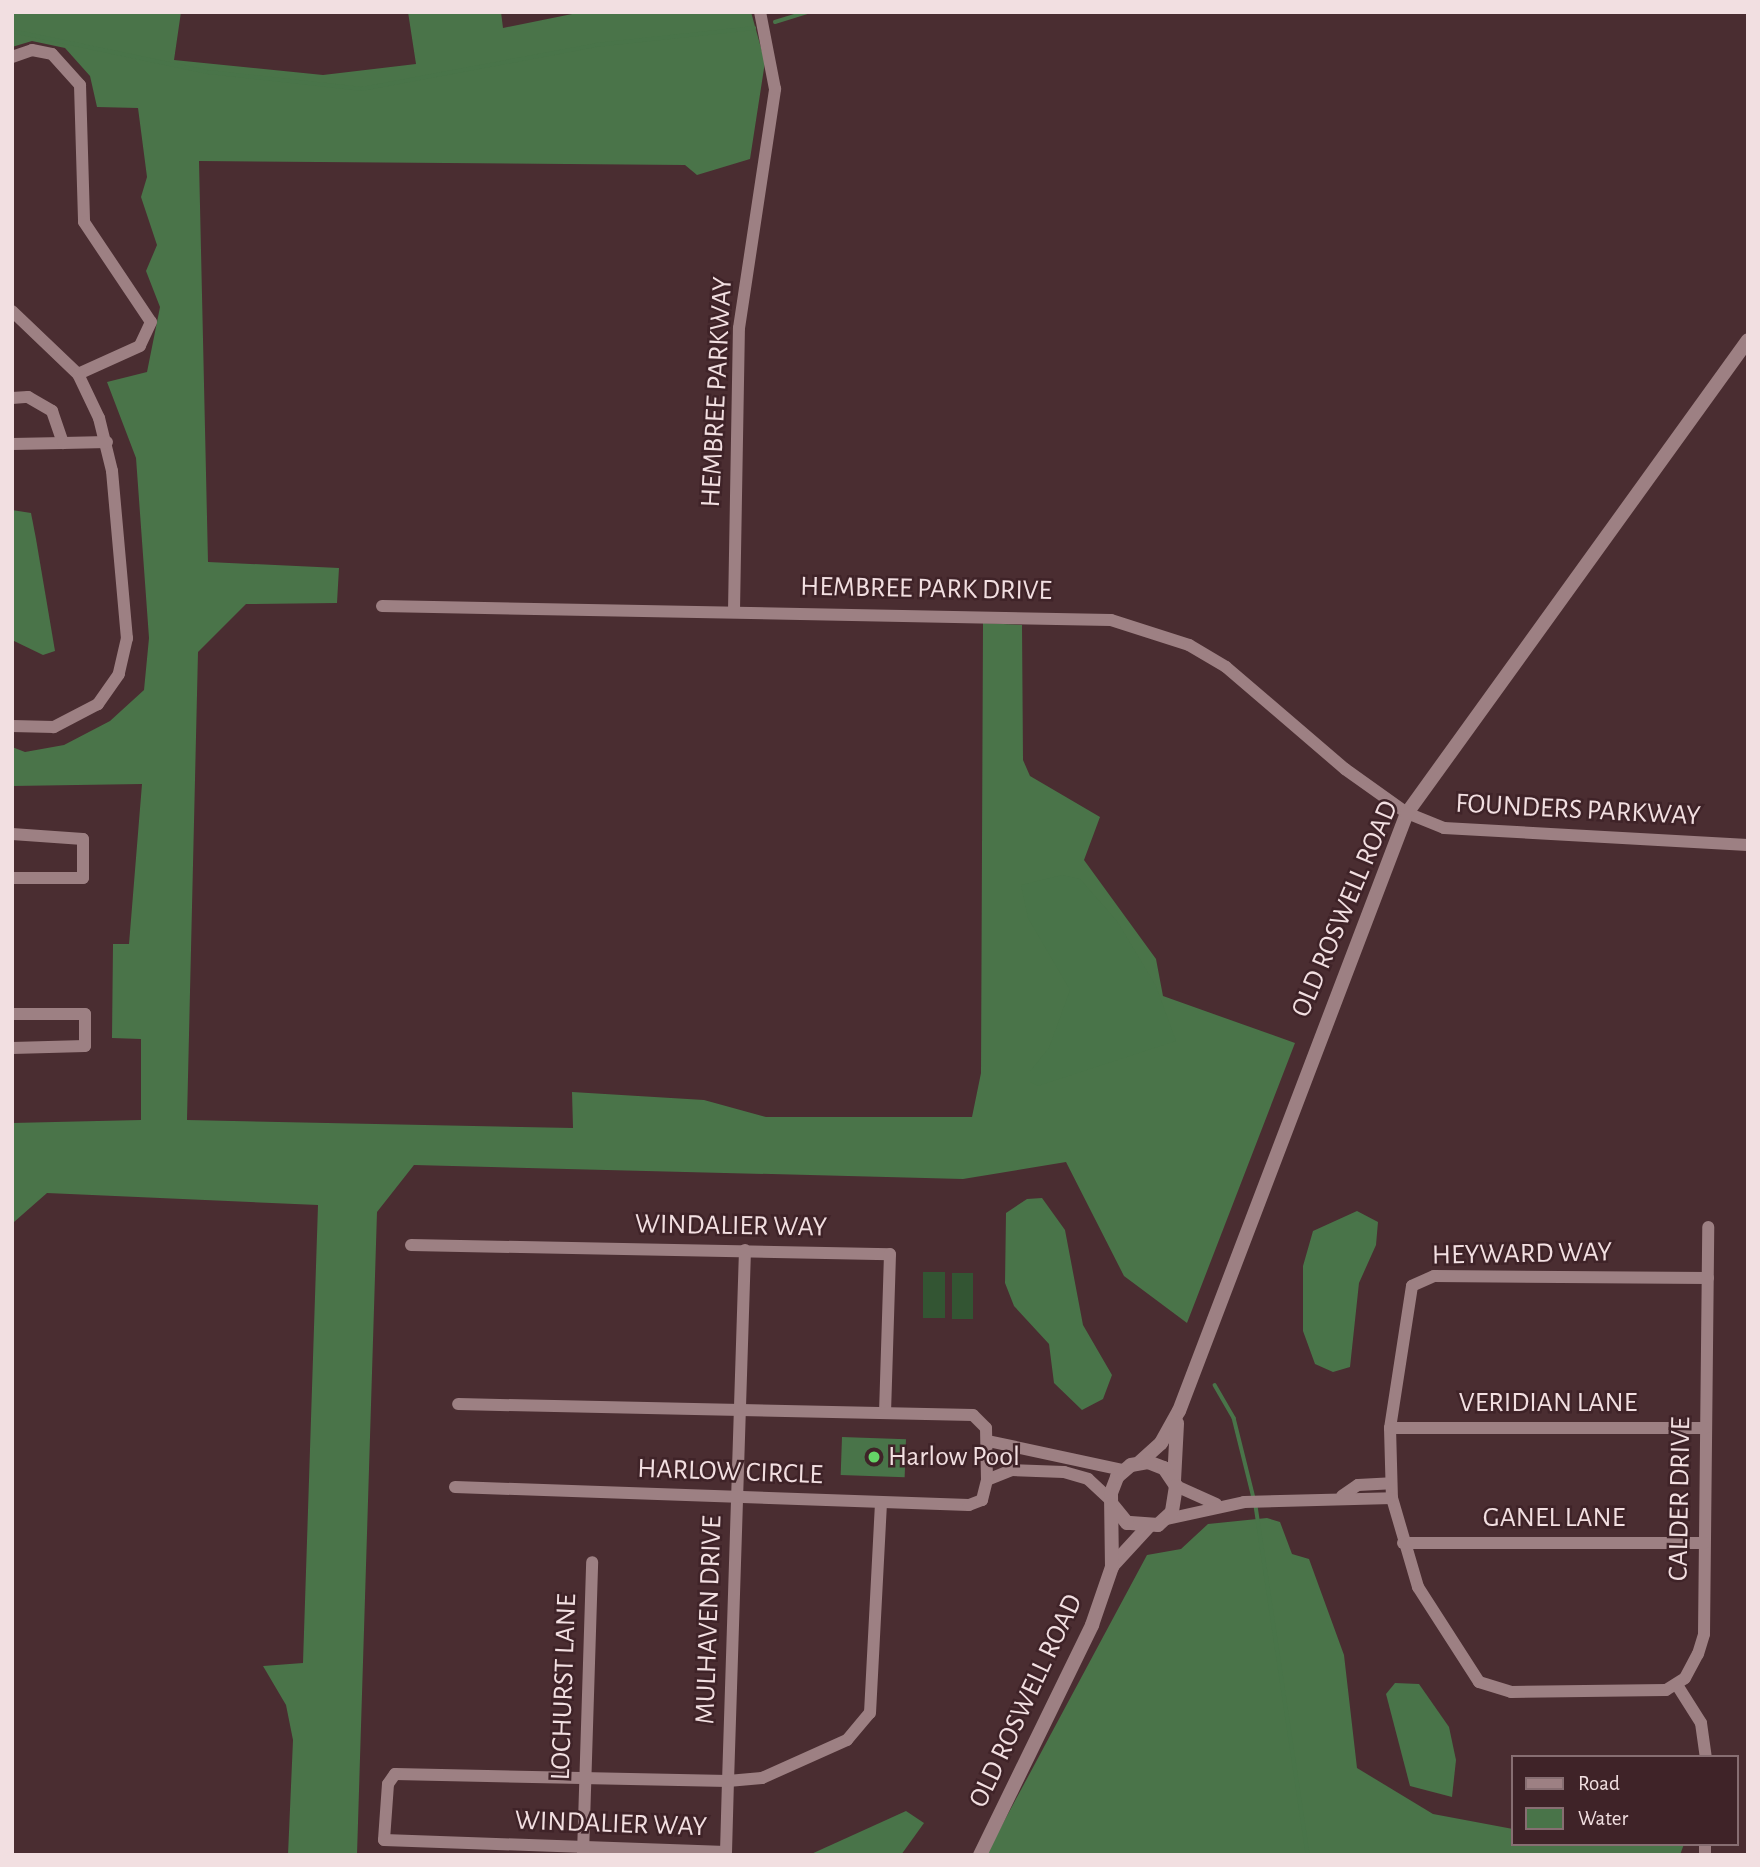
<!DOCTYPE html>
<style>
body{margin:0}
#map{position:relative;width:1760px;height:1867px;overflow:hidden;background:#4a2d31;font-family:"Alegreya Sans",sans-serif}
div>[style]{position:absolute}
.green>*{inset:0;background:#353;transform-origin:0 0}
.forest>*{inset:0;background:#4a7449}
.water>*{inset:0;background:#497449;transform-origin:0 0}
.stream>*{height:3.5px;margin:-1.75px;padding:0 1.75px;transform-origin:1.75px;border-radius:1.75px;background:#497449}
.minor>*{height:12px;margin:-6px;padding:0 6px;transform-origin:6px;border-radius:6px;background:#9d8083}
.tertiary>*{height:14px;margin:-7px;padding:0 7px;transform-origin:7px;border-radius:7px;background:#9d8083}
.dots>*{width:19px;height:19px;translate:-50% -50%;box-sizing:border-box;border:4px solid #3f2328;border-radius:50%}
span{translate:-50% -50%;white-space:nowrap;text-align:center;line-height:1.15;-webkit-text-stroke:5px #3f2328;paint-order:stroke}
.street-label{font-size:28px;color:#f2dfe1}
.poi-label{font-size:28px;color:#f2dfe1}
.left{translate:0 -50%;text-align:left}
.frame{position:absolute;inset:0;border:14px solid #f2dfe1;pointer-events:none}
.legend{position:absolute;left:1511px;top:1755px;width:228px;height:91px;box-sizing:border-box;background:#3f2328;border:2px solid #876e72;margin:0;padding:9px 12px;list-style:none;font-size:21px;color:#f2dfe1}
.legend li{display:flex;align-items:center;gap:14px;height:35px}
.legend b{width:35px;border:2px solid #876e72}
</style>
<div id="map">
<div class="green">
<div style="left:923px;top:1272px;width:22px;height:46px"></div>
<div style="left:952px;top:1273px;width:21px;height:46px"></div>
</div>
<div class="forest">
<div style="clip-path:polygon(12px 12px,181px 12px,174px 60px,323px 75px,416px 64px,408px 12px,501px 12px,503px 28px,582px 12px,751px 12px,765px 62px,750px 159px,697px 175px,685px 165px,199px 161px,208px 562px,339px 568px,337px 603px,246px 604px,198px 652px,187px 1120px,573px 1128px,572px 1092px,704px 1100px,766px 1117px,972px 1117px,981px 1073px,983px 623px,1022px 625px,1023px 760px,1030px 776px,1100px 817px,1084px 860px,1156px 959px,1163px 996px,1295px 1043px,1187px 1323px,1124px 1276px,1066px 1162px,963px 1179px,414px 1165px,377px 1212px,357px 1855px,288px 1855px,293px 1740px,286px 1705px,263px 1666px,303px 1663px,318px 1205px,47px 1193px,14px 1222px,12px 1281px,12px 1123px,141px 1120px,141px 1039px,112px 1038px,113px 944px,129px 944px,142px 784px,12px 786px,12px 747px,25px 752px,64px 745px,110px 721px,144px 690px,149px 638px,136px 458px,107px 382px,147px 372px,160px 307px,146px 271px,157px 245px,141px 197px,147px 177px,138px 108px,97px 107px,90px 76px,65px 48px,32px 41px,12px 47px)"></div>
<div style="clip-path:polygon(12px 510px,31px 513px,36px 539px,55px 651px,43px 655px,12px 640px)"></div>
<div style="clip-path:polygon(1267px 1518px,1280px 1522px,1292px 1554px,1309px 1559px,1344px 1655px,1357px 1768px,1433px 1814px,1513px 1829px,1513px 1844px,1684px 1844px,1680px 1855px,986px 1855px,1147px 1555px,1181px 1549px,1208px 1524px)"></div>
</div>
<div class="water">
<div style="clip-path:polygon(1062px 875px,1080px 879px,1117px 921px,1156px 986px,1176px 1041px,1038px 1086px,1030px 1082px,1030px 1071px,1049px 1048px,1070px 990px,1028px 918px,1021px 885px)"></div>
<div style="clip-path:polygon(1042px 1198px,1065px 1230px,1083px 1325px,1112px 1375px,1103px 1399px,1082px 1410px,1054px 1383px,1049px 1344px,1014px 1306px,1005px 1283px,1006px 1213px,1027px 1199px)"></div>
<div style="clip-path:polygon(1357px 1211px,1378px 1222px,1376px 1245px,1359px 1283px,1350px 1367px,1333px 1372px,1315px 1364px,1303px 1331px,1303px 1266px,1313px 1231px)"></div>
<div style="left:842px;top:1437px;width:64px;height:38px;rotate:2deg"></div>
<div style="clip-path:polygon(1395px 1683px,1419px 1684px,1449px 1727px,1456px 1760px,1452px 1797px,1410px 1786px,1386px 1694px)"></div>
<div style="clip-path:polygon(906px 1811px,924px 1823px,901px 1855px,809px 1855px)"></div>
</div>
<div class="stream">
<div style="left:775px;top:22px;width:34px;rotate:-17deg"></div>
<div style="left:12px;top:31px;width:201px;rotate:11.8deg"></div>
<div style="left:209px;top:72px;width:154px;rotate:6.3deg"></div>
<div style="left:362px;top:89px;width:238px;rotate:-10.6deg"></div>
<div style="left:596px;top:45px;width:159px;rotate:-6.1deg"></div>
<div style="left:1215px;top:1385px;width:38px;rotate:60deg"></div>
<div style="left:1234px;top:1418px;width:82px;rotate:76deg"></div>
<div style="left:1256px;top:1506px;width:353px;rotate:81.5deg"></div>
</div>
<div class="minor">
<div style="left:12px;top:57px;width:21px;rotate:-19deg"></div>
<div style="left:32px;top:50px;width:20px;rotate:11deg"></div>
<div style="left:52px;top:54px;width:42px;rotate:47.9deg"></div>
<div style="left:80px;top:85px;width:137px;rotate:88.3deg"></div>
<div style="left:84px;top:222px;width:120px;rotate:56.2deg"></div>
<div style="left:151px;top:322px;width:26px;rotate:115deg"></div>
<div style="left:140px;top:346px;width:68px;rotate:155.7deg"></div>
<div style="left:12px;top:311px;width:91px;rotate:43.7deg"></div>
<div style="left:78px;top:374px;width:49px;rotate:64.5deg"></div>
<div style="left:99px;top:418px;width:55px;rotate:76.2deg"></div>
<div style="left:112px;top:471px;width:168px;rotate:84.9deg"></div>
<div style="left:127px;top:638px;width:37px;rotate:103deg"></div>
<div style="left:119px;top:674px;width:37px;rotate:125deg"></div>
<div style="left:98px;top:704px;width:50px;rotate:152.4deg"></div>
<div style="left:54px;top:727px;width:42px;rotate:-178.6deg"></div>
<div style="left:12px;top:398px;width:16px;rotate:-4deg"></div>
<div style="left:28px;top:397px;width:28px;rotate:30deg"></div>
<div style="left:52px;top:411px;width:34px;rotate:71deg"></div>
<div style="left:63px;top:443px;width:51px;rotate:178.9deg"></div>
<div style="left:63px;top:443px;width:44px;rotate:-1.3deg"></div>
<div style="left:382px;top:606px;width:729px;rotate:1.1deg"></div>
<div style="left:1111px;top:620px;width:82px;rotate:17.8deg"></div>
<div style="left:1189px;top:645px;width:43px;rotate:30.7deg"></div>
<div style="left:1226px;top:667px;width:157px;rotate:40.6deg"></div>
<div style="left:1345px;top:769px;width:76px;rotate:35.4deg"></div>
<div style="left:1407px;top:813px;width:40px;rotate:22deg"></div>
<div style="left:1444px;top:828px;width:304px;rotate:3.2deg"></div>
<div style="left:734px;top:611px;width:283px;rotate:-89deg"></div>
<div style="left:739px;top:328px;width:242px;rotate:-81.4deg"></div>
<div style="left:775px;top:89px;width:78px;rotate:-101deg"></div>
<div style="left:12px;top:834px;width:71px;rotate:4deg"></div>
<div style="left:83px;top:839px;width:39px;rotate:90deg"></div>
<div style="left:83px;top:878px;width:71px;rotate:180deg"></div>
<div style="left:12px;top:1014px;width:73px"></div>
<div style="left:85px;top:1014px;width:32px;rotate:90deg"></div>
<div style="left:85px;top:1046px;width:73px;rotate:178.4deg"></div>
<div style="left:411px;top:1245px;width:479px;rotate:1.1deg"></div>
<div style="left:890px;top:1254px;width:159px;rotate:91.8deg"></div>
<div style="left:745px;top:1250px;width:531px;rotate:91.83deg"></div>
<div style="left:728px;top:1781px;width:333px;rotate:-178.8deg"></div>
<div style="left:395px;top:1774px;width:12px;rotate:125deg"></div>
<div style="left:388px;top:1784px;width:56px;rotate:94.1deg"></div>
<div style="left:384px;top:1840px;width:342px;rotate:2deg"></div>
<div style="left:726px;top:1852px;width:71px;rotate:-88.4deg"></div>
<div style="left:728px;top:1781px;width:34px;rotate:-5deg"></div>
<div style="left:762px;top:1778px;width:93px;rotate:-24.1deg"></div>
<div style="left:847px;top:1740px;width:35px;rotate:-50deg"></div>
<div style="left:870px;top:1713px;width:210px;rotate:-87deg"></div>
<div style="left:1708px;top:1278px;width:274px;rotate:-179.6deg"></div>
<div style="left:1434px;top:1276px;width:24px;rotate:156deg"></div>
<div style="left:1412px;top:1286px;width:144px;rotate:98.8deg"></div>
<div style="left:1390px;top:1428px;width:70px;rotate:88.4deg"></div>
<div style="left:1392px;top:1498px;width:93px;rotate:73.7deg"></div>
<div style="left:1418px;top:1587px;width:113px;rotate:57.3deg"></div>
<div style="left:1479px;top:1682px;width:34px;rotate:17deg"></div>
<div style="left:1511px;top:1692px;width:155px;rotate:-0.7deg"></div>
<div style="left:1666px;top:1690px;width:22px;rotate:-32deg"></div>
<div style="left:1685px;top:1678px;width:27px;rotate:-62deg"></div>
<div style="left:1698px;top:1654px;width:21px;rotate:-73deg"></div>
<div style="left:1704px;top:1634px;width:407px;rotate:-89.4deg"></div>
<div style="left:1390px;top:1428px;width:315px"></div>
<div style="left:988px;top:1441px;width:137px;rotate:12.2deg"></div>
<div style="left:987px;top:1480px;width:27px;rotate:-22deg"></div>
<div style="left:1012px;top:1470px;width:52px;rotate:2.2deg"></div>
<div style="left:1064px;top:1472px;width:25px;rotate:16deg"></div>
<div style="left:1088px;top:1479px;width:33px;rotate:43deg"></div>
<div style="left:1176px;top:1486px;width:44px;rotate:24.2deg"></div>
<div style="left:455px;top:1487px;width:514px;rotate:2.01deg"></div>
<div style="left:969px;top:1505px;width:14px;rotate:-21deg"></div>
<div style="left:982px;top:1500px;width:21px;rotate:-76deg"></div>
<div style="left:987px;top:1480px;width:52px;rotate:-91.1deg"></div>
<div style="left:986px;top:1428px;width:18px;rotate:-135deg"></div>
<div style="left:973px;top:1415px;width:515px;rotate:-178.78deg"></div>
<div style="left:1342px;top:1496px;width:19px;rotate:-35deg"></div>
<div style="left:1358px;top:1485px;width:33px;rotate:-3deg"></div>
<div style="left:1167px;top:1519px;width:79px;rotate:-12.4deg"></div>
<div style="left:1244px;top:1502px;width:148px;rotate:-1.5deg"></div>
<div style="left:1403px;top:1543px;width:301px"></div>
<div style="left:1677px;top:1685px;width:45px;rotate:57.7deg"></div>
<div style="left:1701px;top:1723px;width:34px;rotate:82deg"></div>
<div style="left:583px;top:1854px;width:292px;rotate:-88.2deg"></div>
<div style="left:1705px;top:1855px;width:11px;rotate:-90deg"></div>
</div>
<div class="tertiary">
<div style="left:1140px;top:1462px;width:28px;rotate:-42deg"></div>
<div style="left:1161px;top:1443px;width:37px;rotate:-61deg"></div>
<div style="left:1179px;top:1411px;width:640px;rotate:-69.13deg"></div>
<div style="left:1407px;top:813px;width:583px;rotate:-54.21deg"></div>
<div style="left:1174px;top:1481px;width:58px;rotate:-87deg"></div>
<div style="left:1113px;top:1565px;width:52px;rotate:-47.4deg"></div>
<div style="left:980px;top:1855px;width:256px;rotate:-64deg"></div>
<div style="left:1092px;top:1625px;width:61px;rotate:-71deg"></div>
<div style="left:1112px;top:1567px;width:74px;rotate:-90.8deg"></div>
<div style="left:1111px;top:1493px;width:17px;rotate:-69deg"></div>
<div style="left:1117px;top:1477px;width:18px;rotate:-41deg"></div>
<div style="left:1131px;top:1465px;width:17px;rotate:-10deg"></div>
<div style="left:1148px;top:1462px;width:17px;rotate:21deg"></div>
<div style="left:1164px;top:1468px;width:22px;rotate:56deg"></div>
<div style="left:1176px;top:1486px;width:26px;rotate:99deg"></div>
<div style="left:1172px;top:1512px;width:19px;rotate:137deg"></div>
<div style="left:1158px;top:1525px;width:31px;rotate:-176deg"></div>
<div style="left:1127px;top:1523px;width:22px;rotate:-129deg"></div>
</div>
<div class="dots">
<div style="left:874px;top:1457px;background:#65d467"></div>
</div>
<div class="street-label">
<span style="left:717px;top:392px;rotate:-87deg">HEMBREE PARKWAY</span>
<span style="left:926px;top:589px;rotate:1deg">HEMBREE PARK DRIVE</span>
<span style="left:1578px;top:810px;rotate:3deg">FOUNDERS PARKWAY</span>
<span style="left:1345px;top:909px;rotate:-67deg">OLD ROSWELL ROAD</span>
<span style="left:731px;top:1226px;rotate:1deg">WINDALIER WAY</span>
<span style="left:1522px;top:1254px;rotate:-1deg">HEYWARD WAY</span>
<span style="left:1548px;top:1403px">VERIDIAN LANE</span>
<span style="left:730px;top:1472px;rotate:2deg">HARLOW CIRCLE</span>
<span style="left:1680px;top:1499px;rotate:-89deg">CALDER DRIVE</span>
<span style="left:1554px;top:1518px">GANEL LANE</span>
<span style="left:709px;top:1620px;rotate:-88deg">MULHAVEN DRIVE</span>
<span style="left:564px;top:1687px;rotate:-88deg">LOCHURST LANE</span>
<span style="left:1026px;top:1701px;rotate:-65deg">OLD ROSWELL ROAD</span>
<span style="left:611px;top:1824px;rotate:2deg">WINDALIER WAY</span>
</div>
<div class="poi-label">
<span class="left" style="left:888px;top:1457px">Harlow Pool</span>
</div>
<div class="frame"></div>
<ul class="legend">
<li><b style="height:9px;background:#9d8083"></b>Road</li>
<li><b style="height:19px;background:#497449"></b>Water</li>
</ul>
</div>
